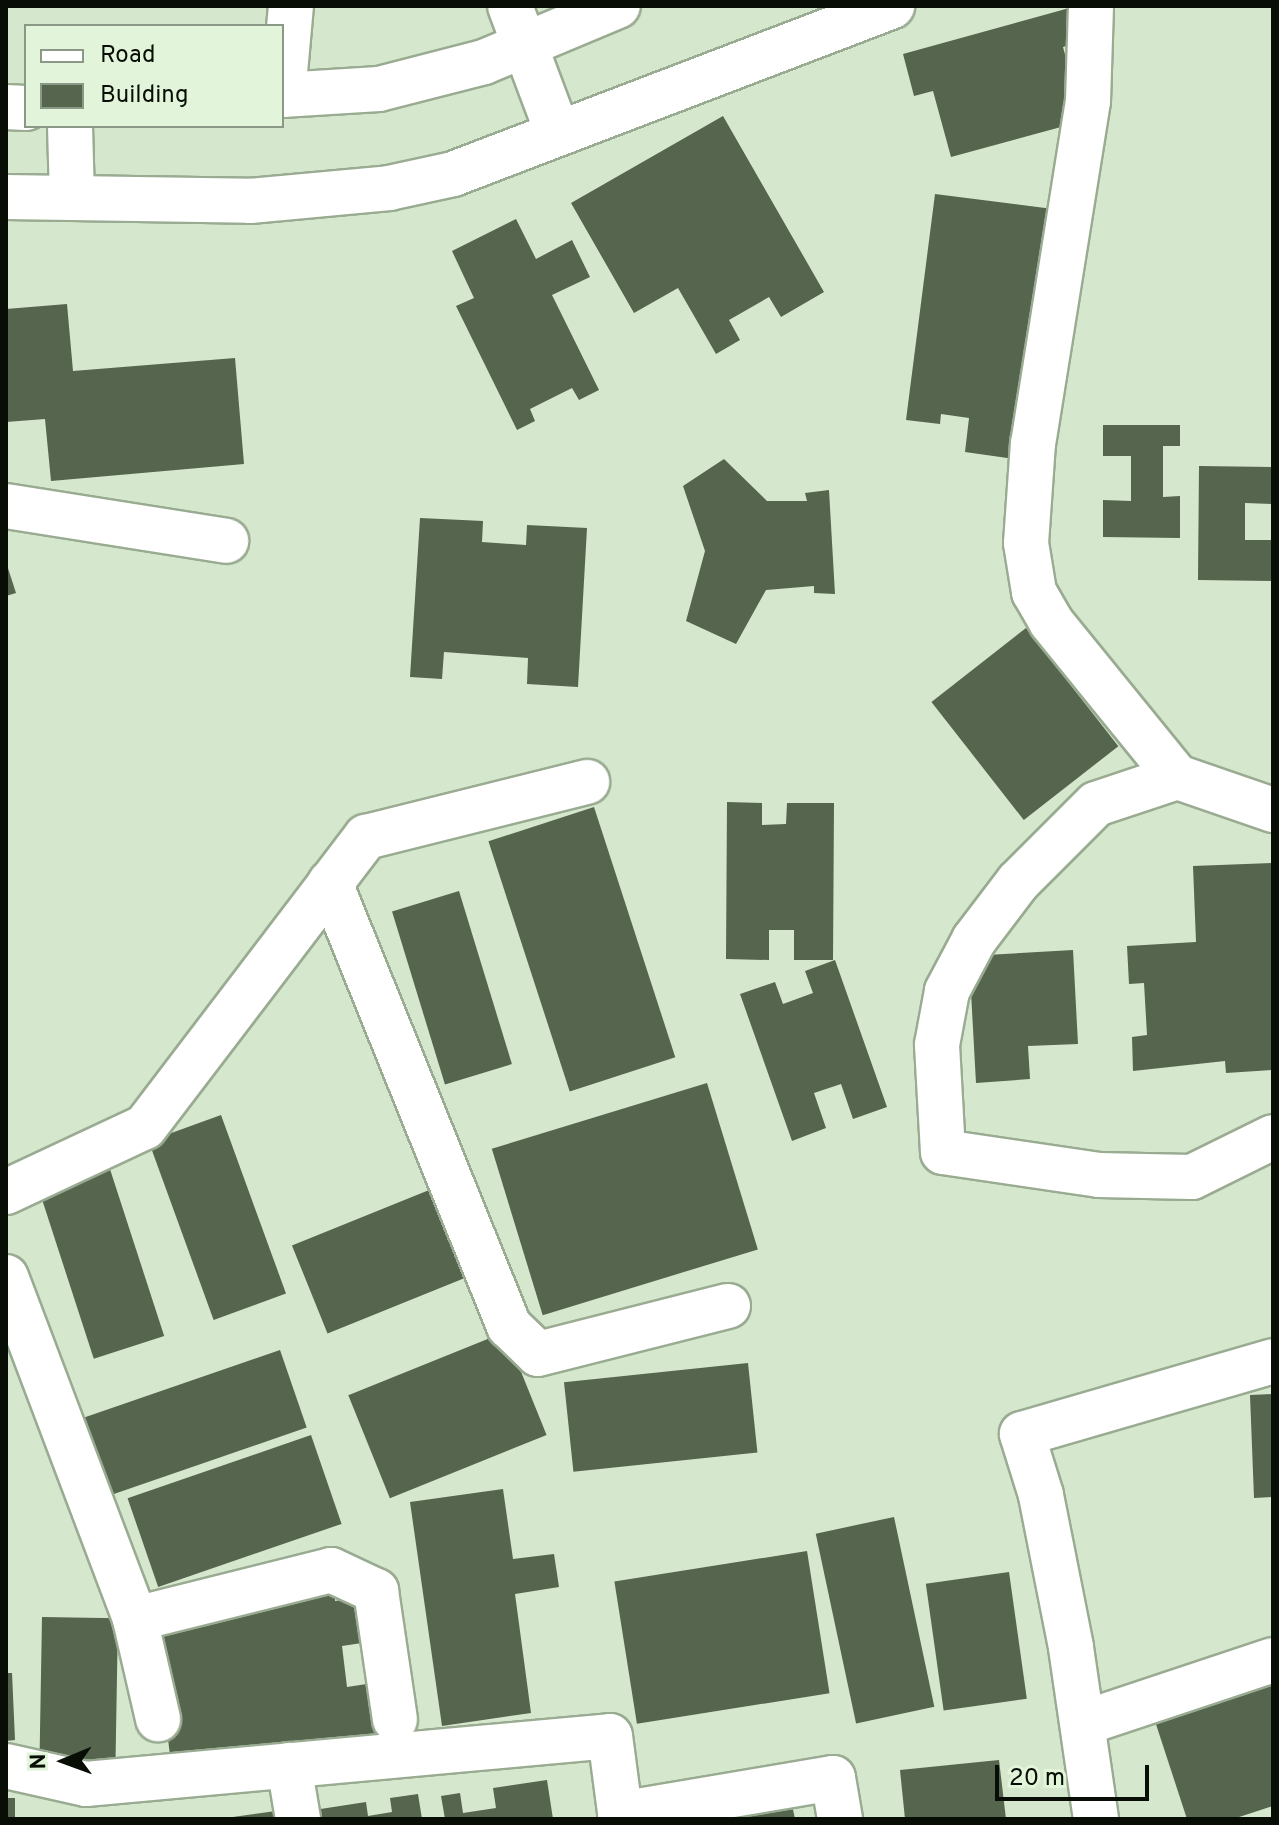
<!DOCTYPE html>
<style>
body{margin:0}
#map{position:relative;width:1279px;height:1825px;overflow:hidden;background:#d5e7cc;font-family:Overpass,sans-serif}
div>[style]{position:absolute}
.building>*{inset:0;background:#55654e;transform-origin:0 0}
.roads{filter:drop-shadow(2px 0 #99ab91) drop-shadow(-2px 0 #99ab91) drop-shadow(0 2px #99ab91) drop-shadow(0 -2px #99ab91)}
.minor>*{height:44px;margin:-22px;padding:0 22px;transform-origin:22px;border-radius:22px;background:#fff}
span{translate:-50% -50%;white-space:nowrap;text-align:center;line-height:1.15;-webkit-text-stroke:6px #e2f4d9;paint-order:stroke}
.frame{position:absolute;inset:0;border:8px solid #080e06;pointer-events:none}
.legend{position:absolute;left:24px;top:24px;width:260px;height:104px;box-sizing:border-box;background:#e2f4d9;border:2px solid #8b9885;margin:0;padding:10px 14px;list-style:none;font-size:24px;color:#080e06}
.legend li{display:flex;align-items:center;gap:16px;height:40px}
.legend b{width:40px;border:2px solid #8b9885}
.north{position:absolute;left:24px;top:1721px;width:80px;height:80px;-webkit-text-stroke:6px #e2f4d9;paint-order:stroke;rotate:269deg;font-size:22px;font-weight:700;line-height:32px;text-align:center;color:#080e06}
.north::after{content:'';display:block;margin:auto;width:28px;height:36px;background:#080e06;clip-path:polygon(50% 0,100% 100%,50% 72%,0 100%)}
.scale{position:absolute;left:995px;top:1765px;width:154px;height:36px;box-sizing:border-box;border:4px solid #080e06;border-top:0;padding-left:10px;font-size:24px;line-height:28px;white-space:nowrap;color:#080e06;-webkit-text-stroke:6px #e2f4d9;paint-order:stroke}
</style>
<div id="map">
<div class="building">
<div style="clip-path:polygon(1073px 7px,1082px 42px,1063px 47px,1083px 121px,951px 157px,933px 91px,914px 96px,903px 54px)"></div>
<div style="clip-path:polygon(723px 116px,824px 292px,781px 317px,769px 297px,729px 320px,740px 340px,716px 354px,678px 288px,634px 313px,571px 203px)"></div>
<div style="clip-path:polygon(935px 194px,1053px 209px,1021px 460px,965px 452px,969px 418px,941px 414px,940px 424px,906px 420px)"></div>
<div style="clip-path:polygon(516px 219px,536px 259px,572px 240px,590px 277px,552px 295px,599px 390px,579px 400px,572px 388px,530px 409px,535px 421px,517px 430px,456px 306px,474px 298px,452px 251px)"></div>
<div style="clip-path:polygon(67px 304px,73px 371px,235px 358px,244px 464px,51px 481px,45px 419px,6px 422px,6px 309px)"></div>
<div style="clip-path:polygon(1103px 425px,1180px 425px,1180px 446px,1163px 446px,1163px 497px,1180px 496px,1180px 538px,1103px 537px,1103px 500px,1131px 501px,1131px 456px,1103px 456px)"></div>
<div style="clip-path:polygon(724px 459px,767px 501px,807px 501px,805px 493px,829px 490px,835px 594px,814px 593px,814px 586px,766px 590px,736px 644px,686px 621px,705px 551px,683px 486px)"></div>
<div style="clip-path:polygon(1199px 466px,1273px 467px,1273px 504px,1245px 503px,1245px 540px,1273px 540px,1273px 581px,1198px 580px)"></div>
<div style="clip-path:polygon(420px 518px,483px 521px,482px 542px,526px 545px,527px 525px,587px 528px,578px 687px,527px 684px,528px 658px,444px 652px,442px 679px,410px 677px)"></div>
<div style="clip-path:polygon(6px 562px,16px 593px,6px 596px)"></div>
<div style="left:1026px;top:628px;width:150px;height:120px;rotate:52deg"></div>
<div style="clip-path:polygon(727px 802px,762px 803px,762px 825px,786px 824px,787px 803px,834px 803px,833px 960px,794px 960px,794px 930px,769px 930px,769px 960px,726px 959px)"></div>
<div style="left:594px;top:807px;width:263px;height:111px;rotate:72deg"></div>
<div style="clip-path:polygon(1273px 863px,1272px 1070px,1226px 1073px,1225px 1061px,1133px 1071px,1132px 1037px,1147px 1035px,1144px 983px,1129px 984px,1127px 946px,1196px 942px,1193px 866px)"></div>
<div style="left:459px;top:891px;width:181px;height:70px;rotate:73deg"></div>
<div style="clip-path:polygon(1073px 950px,1078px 1044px,1028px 1046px,1030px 1079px,976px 1083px,969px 956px)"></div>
<div style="clip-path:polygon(835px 960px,887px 1107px,853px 1119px,841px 1084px,814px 1093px,826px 1128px,792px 1141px,740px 994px,775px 982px,783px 1004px,813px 993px,805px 971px)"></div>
<div style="left:707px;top:1083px;width:174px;height:225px;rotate:73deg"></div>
<div style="left:221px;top:1115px;width:190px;height:77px;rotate:70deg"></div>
<div style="left:107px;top:1160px;width:185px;height:74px;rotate:72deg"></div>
<div style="left:444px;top:1184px;width:95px;height:164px;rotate:68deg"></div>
<div style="left:505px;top:1332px;width:111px;height:169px;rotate:68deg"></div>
<div style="left:280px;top:1350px;width:82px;height:217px;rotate:71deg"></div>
<div style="left:748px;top:1363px;width:90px;height:185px;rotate:84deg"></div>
<div style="clip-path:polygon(1273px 1394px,1273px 1497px,1254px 1498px,1250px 1395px)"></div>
<div style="left:311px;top:1435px;width:94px;height:194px;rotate:71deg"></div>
<div style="clip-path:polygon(503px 1489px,513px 1559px,554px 1554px,559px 1587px,515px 1594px,531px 1713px,442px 1726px,410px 1502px)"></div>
<div style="left:894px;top:1517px;width:194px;height:80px;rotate:78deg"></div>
<div style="left:807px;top:1551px;width:144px;height:195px;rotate:81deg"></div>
<div style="left:1009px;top:1572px;width:128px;height:84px;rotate:82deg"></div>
<div style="clip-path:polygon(335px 1594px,335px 1601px,370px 1596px,375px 1641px,342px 1646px,347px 1687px,380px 1682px,388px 1744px,172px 1772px,153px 1615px,276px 1608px,275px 1599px)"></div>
<div style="left:42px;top:1617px;width:76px;height:145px;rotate:1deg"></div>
<div style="clip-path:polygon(1273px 1672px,1273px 1806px,1233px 1819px,1187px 1819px,1152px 1712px)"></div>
<div style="clip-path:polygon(6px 1673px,12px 1673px,15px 1740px,6px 1741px)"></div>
<div style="clip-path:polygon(999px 1760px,1006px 1819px,905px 1819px,900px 1770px)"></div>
<div style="clip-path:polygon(547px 1780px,553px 1819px,445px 1819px,441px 1796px,460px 1793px,463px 1813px,496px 1808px,493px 1788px)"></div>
<div style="clip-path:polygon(418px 1794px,422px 1819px,315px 1819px,314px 1810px,366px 1802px,368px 1816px,392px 1812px,390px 1798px)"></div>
<div style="left:6px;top:1798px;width:9px;height:21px"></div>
<div style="clip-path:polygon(791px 1800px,795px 1819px,738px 1819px,743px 1810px)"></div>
<div style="clip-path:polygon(276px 1811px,277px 1819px,234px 1819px,233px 1817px)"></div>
</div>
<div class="roads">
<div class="minor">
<div style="left:510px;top:6px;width:134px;rotate:69.4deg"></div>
<div style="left:1091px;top:6px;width:95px;rotate:91.8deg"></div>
<div style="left:1088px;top:101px;width:346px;rotate:99.1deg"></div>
<div style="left:1033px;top:443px;width:100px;rotate:94deg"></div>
<div style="left:1026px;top:543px;width:50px;rotate:80.7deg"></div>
<div style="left:1034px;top:592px;width:34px;rotate:60deg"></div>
<div style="left:1051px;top:622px;width:200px;rotate:50.9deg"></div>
<div style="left:282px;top:95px;width:97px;rotate:-3.5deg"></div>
<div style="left:379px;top:89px;width:108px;rotate:-14.4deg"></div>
<div style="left:484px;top:62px;width:145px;rotate:-22.7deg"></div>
<div style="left:283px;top:95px;width:89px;rotate:-84.9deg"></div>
<div style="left:6px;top:107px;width:20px;rotate:3deg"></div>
<div style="left:70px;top:126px;width:72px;rotate:88.4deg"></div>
<div style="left:6px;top:197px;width:244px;rotate:0.9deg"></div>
<div style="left:250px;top:201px;width:140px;rotate:-5.3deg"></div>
<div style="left:389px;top:188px;width:66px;rotate:-12.3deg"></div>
<div style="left:453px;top:174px;width:470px;rotate:-20.9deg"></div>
<div style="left:6px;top:506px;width:223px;rotate:9deg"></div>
<div style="left:1273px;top:810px;width:102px;rotate:-161deg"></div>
<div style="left:1177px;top:777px;width:85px;rotate:161.6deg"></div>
<div style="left:1096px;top:804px;width:110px;rotate:135deg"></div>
<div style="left:1018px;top:882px;width:73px;rotate:127.2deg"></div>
<div style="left:974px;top:940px;width:58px;rotate:117.9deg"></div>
<div style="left:947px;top:991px;width:55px;rotate:100.5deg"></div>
<div style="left:937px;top:1045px;width:107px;rotate:86.8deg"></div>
<div style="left:943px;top:1152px;width:158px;rotate:8.4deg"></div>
<div style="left:1099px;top:1175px;width:93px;rotate:1.2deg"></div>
<div style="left:1192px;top:1177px;width:90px;rotate:-26.3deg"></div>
<div style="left:330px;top:883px;width:478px;rotate:68deg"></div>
<div style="left:509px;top:1326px;width:40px;rotate:44deg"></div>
<div style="left:538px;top:1354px;width:196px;rotate:-14.2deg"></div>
<div style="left:6px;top:1192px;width:153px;rotate:-25.1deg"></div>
<div style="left:145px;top:1127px;width:365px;rotate:-52.7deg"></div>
<div style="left:366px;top:837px;width:228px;rotate:-14deg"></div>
<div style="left:6px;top:1277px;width:366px;rotate:69.3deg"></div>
<div style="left:135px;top:1619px;width:103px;rotate:77deg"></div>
<div style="left:135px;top:1619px;width:202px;rotate:-14deg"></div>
<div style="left:331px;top:1570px;width:50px;rotate:25deg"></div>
<div style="left:376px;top:1591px;width:130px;rotate:81.6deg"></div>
<div style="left:1084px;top:1723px;width:199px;rotate:-18.4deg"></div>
<div style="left:289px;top:1765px;width:55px;rotate:80.5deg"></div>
<div style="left:6px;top:1766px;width:82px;rotate:12.7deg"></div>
<div style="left:86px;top:1784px;width:526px;rotate:-5.23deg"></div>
<div style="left:610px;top:1736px;width:84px;rotate:82.5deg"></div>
<div style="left:620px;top:1814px;width:216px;rotate:-9.6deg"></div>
<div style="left:833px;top:1778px;width:42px;rotate:80.3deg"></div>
<div style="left:1096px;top:1819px;width:174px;rotate:-98.3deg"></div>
<div style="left:1071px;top:1647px;width:155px;rotate:-101.2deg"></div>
<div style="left:1041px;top:1495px;width:64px;rotate:-107.3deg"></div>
<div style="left:1022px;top:1434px;width:261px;rotate:-16.2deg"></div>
</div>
</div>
<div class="frame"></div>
<ul class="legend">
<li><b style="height:10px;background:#fff"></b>Road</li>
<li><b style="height:22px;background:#55654e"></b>Building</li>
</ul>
<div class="north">N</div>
<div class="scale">20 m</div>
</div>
